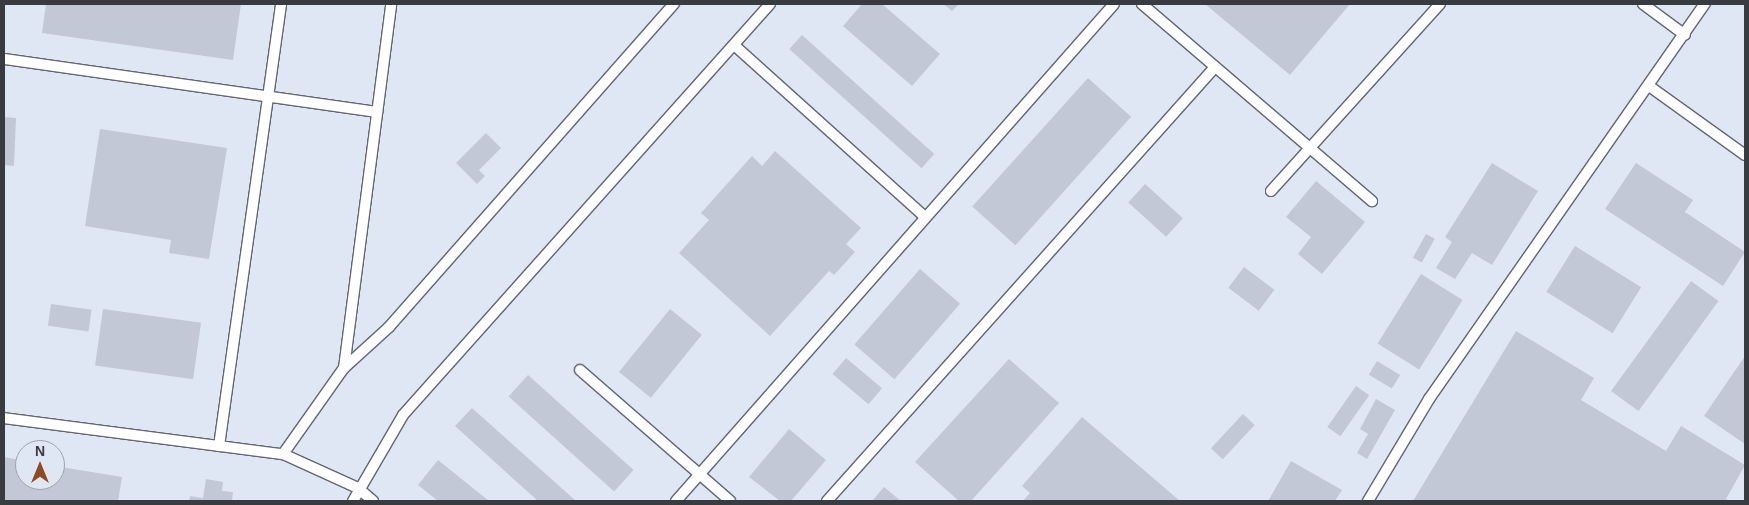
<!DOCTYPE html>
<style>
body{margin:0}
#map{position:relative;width:1749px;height:505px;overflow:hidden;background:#e0e7f4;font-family:Helvetica,sans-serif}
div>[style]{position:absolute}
.building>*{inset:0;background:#c2c8d5;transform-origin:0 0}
.roads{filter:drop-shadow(1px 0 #616672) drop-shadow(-1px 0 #616672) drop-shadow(0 1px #616672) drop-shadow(0 -1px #616672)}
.service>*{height:10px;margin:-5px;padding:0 5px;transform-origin:5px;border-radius:5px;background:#fff}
span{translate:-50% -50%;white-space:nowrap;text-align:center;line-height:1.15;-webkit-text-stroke:4px #e0e7f4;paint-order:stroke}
.frame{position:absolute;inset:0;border:5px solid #383b40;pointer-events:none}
.north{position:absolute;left:15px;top:440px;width:50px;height:50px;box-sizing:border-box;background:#e0e7f4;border:1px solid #9da2ac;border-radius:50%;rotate:0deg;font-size:14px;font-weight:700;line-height:20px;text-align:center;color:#383b40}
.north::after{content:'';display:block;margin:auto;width:18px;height:22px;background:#8f4a21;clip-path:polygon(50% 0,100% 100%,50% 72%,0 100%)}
</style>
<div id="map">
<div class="building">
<div style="clip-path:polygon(46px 4px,241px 4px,233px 60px,42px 33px)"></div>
<div style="clip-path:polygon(862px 4px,882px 4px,940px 54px,912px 86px,843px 26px)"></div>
<div style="clip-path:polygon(943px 4px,959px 4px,952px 11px)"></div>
<div style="clip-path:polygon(1205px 4px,1350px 4px,1290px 75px)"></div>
<div style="left:802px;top:35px;width:178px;height:19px;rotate:42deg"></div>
<div style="left:1088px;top:78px;width:58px;height:173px;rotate:42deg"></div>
<div style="clip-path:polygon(4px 117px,16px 118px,14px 166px,4px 165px)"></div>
<div style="clip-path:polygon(100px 129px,227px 148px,209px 259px,169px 253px,171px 240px,85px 226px)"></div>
<div style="clip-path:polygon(486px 133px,501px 148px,479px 170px,485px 176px,477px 184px,456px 163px)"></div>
<div style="clip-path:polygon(775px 151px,861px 228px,846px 244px,855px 252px,834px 275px,829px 271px,770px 336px,679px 253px,709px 220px,701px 213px,752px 156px,762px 166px)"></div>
<div style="clip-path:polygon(1492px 163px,1538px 191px,1492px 265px,1472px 253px,1455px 279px,1436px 268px,1452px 242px,1445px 237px)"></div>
<div style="clip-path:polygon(1636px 163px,1693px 200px,1685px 212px,1745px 252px,1723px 286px,1605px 209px)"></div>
<div style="clip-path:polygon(1316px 181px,1365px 222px,1322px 274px,1298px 254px,1311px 237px,1286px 217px)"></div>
<div style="left:1145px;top:184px;width:51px;height:25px;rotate:42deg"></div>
<div style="left:1426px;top:234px;width:10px;height:27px;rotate:29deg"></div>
<div style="left:1575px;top:246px;width:78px;height:54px;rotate:32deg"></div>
<div style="left:1244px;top:267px;width:38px;height:26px;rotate:37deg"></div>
<div style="left:920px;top:269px;width:53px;height:100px;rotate:41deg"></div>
<div style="left:1421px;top:274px;width:49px;height:82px;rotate:32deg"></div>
<div style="left:1691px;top:281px;width:34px;height:136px;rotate:36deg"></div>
<div style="left:51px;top:304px;width:41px;height:22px;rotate:8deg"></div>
<div style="left:103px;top:309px;width:99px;height:57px;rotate:8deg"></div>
<div style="left:670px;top:309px;width:41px;height:81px;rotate:39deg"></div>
<div style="clip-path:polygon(1516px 331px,1594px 378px,1581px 400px,1666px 451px,1681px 426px,1745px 465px,1726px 499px,1730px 501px,1413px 501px)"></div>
<div style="clip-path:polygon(1745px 356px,1745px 444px,1704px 416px)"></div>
<div style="left:846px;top:358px;width:47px;height:21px;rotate:40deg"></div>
<div style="clip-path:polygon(1009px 359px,1059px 403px,971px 501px,959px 501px,915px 462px)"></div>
<div style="left:1377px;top:361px;width:27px;height:16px;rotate:31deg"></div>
<div style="left:528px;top:375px;width:142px;height:29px;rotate:42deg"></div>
<div style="left:1356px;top:386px;width:16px;height:50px;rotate:35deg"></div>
<div style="clip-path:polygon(1376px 399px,1395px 410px,1367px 459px,1357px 453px,1368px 434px,1360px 429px)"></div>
<div style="clip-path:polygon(472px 408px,576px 501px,538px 501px,455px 426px)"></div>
<div style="left:1243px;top:414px;width:16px;height:47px;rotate:43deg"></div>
<div style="clip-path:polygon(1082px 417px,1180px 501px,1023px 501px,1030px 493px,1022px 486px)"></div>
<div style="clip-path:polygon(789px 429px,826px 460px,791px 501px,780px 501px,749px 477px)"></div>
<div style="clip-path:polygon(4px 457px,25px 461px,25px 480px,55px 480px,55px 466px,122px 477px,118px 501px,4px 501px)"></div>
<div style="clip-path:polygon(438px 460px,489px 501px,438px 501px,418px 485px)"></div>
<div style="clip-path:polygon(1291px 461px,1342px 490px,1335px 501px,1268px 501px)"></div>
<div style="clip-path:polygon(206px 479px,223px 482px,222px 491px,233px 492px,232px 501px,189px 501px,190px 496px,203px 498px)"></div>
<div style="clip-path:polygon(884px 487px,901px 501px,872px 501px)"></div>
</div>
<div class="roads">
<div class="service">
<div style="left:1142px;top:4px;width:303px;rotate:40.6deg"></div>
<div style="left:1643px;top:4px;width:52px;rotate:36.4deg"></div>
<div style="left:734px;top:45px;width:256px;rotate:42deg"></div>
<div style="left:4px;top:59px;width:377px;rotate:8.1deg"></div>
<div style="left:1649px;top:86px;width:118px;rotate:35.7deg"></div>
<div style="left:1271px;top:191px;width:252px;rotate:-47.9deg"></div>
<div style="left:344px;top:368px;width:61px;rotate:-42.3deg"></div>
<div style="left:389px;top:327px;width:431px;rotate:-48.6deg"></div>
<div style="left:580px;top:370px;width:199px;rotate:41.1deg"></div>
<div style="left:4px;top:418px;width:281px;rotate:7.4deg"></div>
<div style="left:283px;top:454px;width:82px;rotate:24.4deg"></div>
<div style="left:358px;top:488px;width:20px;rotate:41deg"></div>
<div style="left:219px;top:446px;width:446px;rotate:-82deg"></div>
<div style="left:283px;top:454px;width:105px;rotate:-54.7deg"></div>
<div style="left:344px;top:368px;width:367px;rotate:-82.6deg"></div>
<div style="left:353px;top:501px;width:99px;rotate:-59.8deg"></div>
<div style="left:403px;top:415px;width:551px;rotate:-48.24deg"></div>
<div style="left:676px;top:501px;width:662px;rotate:-48.61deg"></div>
<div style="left:827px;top:501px;width:582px;rotate:-48.2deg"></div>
<div style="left:1368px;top:501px;width:119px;rotate:-59.1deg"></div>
<div style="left:1429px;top:399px;width:482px;rotate:-55.1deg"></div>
</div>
</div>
<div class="frame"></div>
<div class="north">N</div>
</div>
